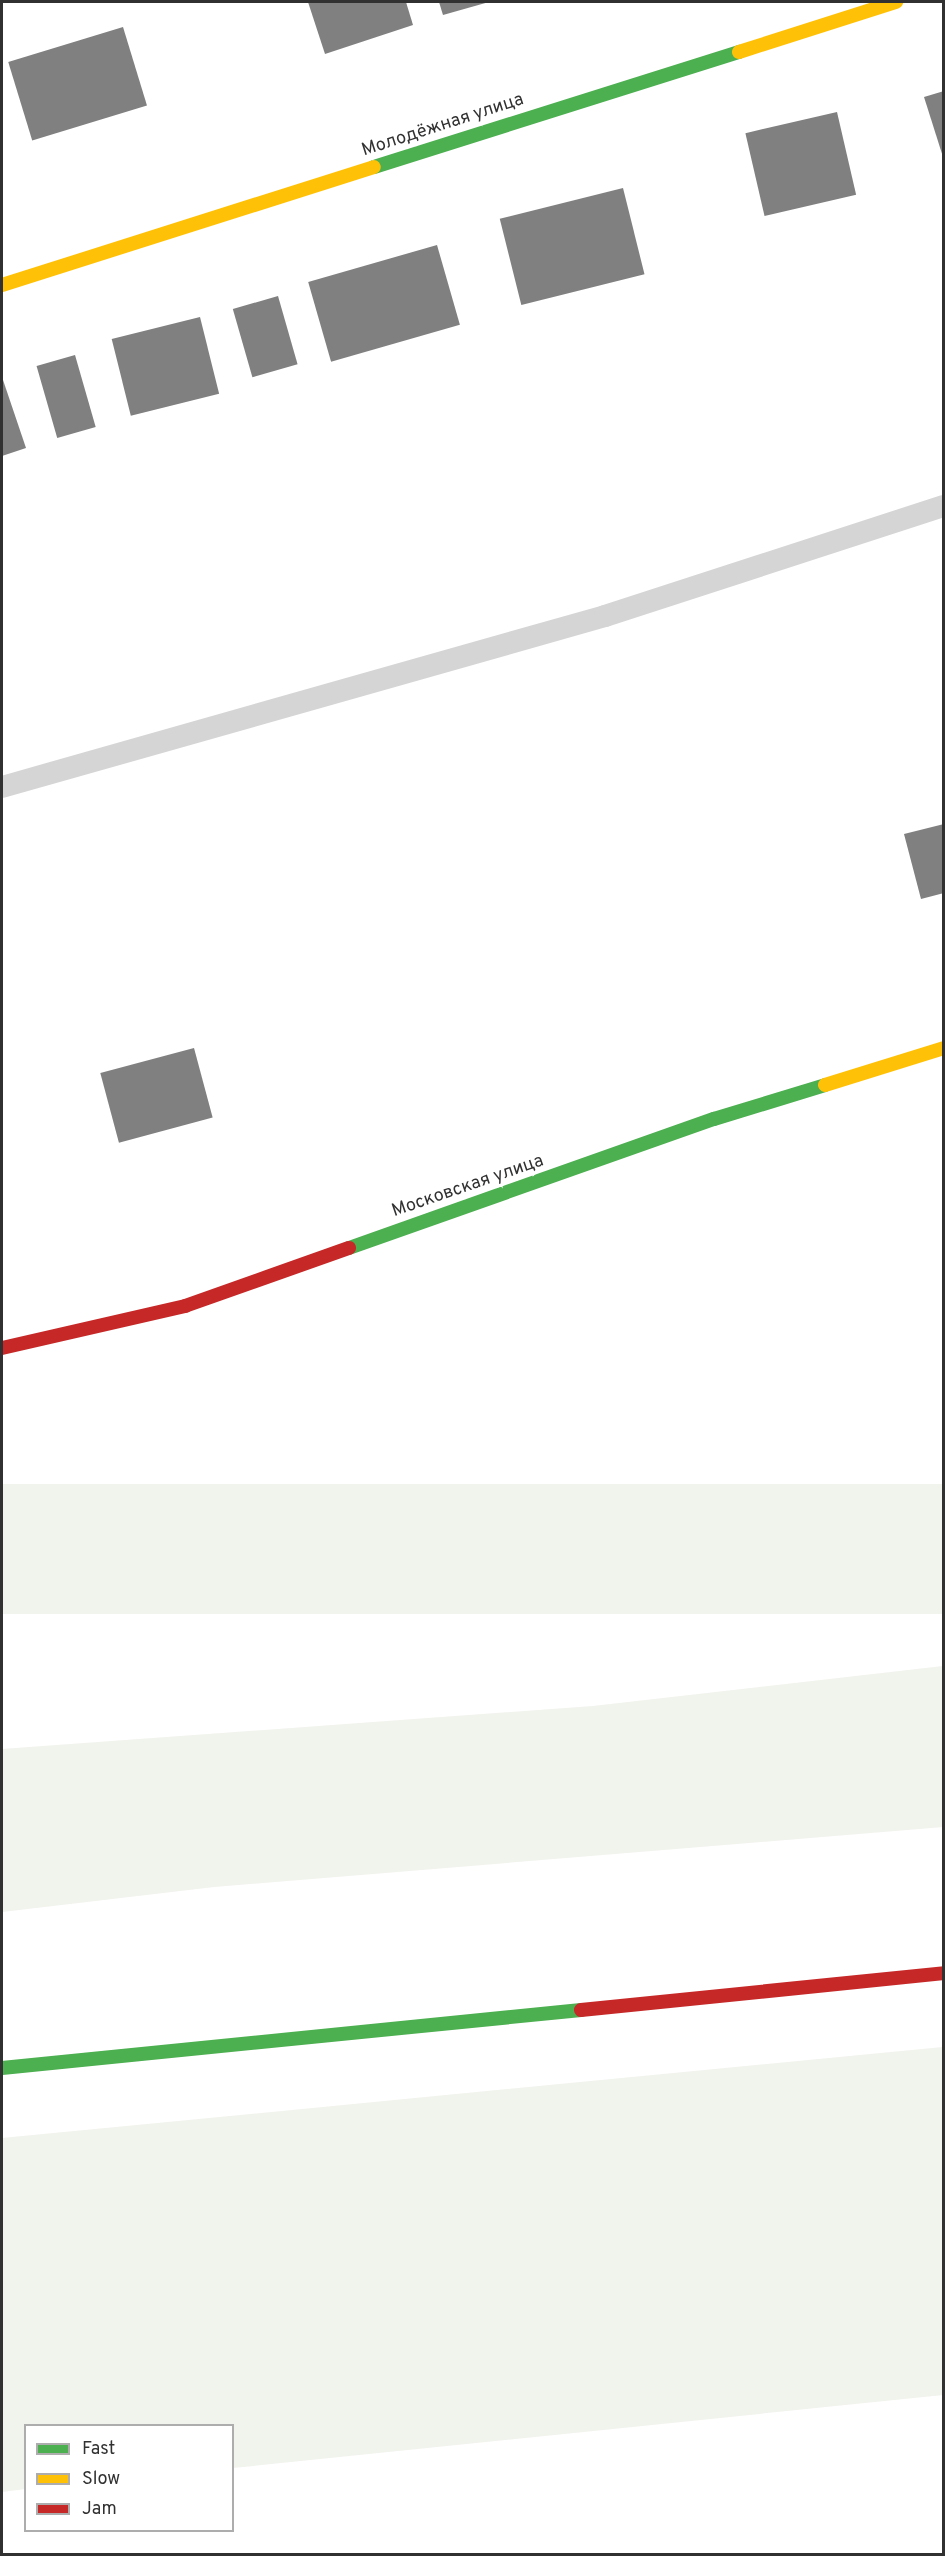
<!DOCTYPE html>
<meta charset="utf-8">
<style>
body{margin:0}
#map{position:relative;width:945px;height:2556px;overflow:hidden;background:#fff;font-family:Overpass,sans-serif}
div>[style]{position:absolute}
.green>*{inset:0;background:#f1f3ed;transform-origin:0 0}
.building>*{inset:0;background:#808080;transform-origin:0 0}
.lane>*{height:22px;margin:-11px;padding:0 11px;transform-origin:11px;border-radius:11px;background:#d5d5d5}
.fast>*{height:14px;margin:-7px;padding:0 7px;transform-origin:7px;border-radius:7px;background:#4caf50}
.slow>*{height:14px;margin:-7px;padding:0 7px;transform-origin:7px;border-radius:7px;background:#ffc107}
.jam>*{height:14px;margin:-7px;padding:0 7px;transform-origin:7px;border-radius:7px;background:#c62828}
span{translate:-50% -50%;white-space:nowrap;text-align:center;line-height:1.15;-webkit-text-stroke:6px #fff;paint-order:stroke}
.street-label{font-size:18px;color:#313131}
.frame{position:absolute;inset:0;border:3px solid #313131;pointer-events:none}
.legend{position:absolute;left:24px;top:2424px;width:210px;height:108px;box-sizing:border-box;background:#fff;border:2px solid #adadad;margin:0;padding:8px 10px;list-style:none;font-size:18px;color:#313131}
.legend li{display:flex;align-items:center;gap:12px;height:30px}
.legend b{width:30px;border:2px solid #adadad}
</style>
<div id="map">
<div class="green">
<div style="left:943px;top:1484px;width:130px;height:946px;rotate:90deg"></div>
<div style="clip-path:polygon(943px 1666px,943px 1827px,214px 1887px,2px 1912px,2px 1749px,593px 1706px)"></div>
<div style="clip-path:polygon(943px 2047px,943px 2395px,233px 2468px,232px 2426px,26px 2426px,25px 2489px,2px 2492px,2px 2138px)"></div>
</div>
<div class="building">
<div style="clip-path:polygon(308px 2px,406px 2px,413px 25px,325px 54px)"></div>
<div style="clip-path:polygon(439px 2px,489px 2px,443px 15px)"></div>
<div style="left:123px;top:27px;width:82px;height:120px;rotate:73deg"></div>
<div style="clip-path:polygon(944px 91px,944px 157px,943px 157px,924px 97px)"></div>
<div style="left:837px;top:112px;width:85px;height:94px;rotate:77deg"></div>
<div style="left:623px;top:188px;width:89px;height:127px;rotate:76deg"></div>
<div style="left:437px;top:245px;width:83px;height:134px;rotate:74deg"></div>
<div style="left:278px;top:296px;width:71px;height:47px;rotate:74deg"></div>
<div style="left:200px;top:317px;width:79px;height:91px;rotate:76deg"></div>
<div style="left:75px;top:355px;width:75px;height:40px;rotate:74deg"></div>
<div style="clip-path:polygon(2px 377px,26px 448px,2px 456px)"></div>
<div style="clip-path:polygon(944px 824px,944px 893px,921px 899px,904px 834px)"></div>
<div style="left:194px;top:1048px;width:72px;height:97px;rotate:75deg"></div>
</div>
<div class="lane">
<div style="left:2px;top:787px;width:627px;rotate:-15.83deg"></div>
<div style="left:605px;top:616px;width:356px;rotate:-18deg"></div>
</div>
<div class="fast">
<div style="left:374px;top:167px;width:383px;rotate:-17.5deg"></div>
<div style="left:349px;top:1248px;width:387px;rotate:-19.5deg"></div>
<div style="left:714px;top:1119px;width:116px;rotate:-17deg"></div>
<div style="left:2px;top:2068px;width:582px;rotate:-5.72deg"></div>
</div>
<div class="slow">
<div style="left:739px;top:52px;width:165px;rotate:-17.7deg"></div>
<div style="left:2px;top:285px;width:390px;rotate:-17.6deg"></div>
<div style="left:825px;top:1085px;width:125px;rotate:-17.3deg"></div>
</div>
<div class="jam">
<div style="left:2px;top:1348px;width:188px;rotate:-12.9deg"></div>
<div style="left:185px;top:1306px;width:174px;rotate:-19.5deg"></div>
<div style="left:581px;top:2010px;width:365px;rotate:-5.8deg"></div>
</div>
<div class="street-label">
<span style="left:443px;top:126px;rotate:-18deg">Молодёжная улица</span>
<span style="left:468px;top:1187px;rotate:-19deg">Московская улица</span>
</div>
<div class="frame"></div>
<ul class="legend">
<li><b style="height:8px;background:#4caf50"></b>Fast</li>
<li><b style="height:8px;background:#ffc107"></b>Slow</li>
<li><b style="height:8px;background:#c62828"></b>Jam</li>
</ul>
</div>
